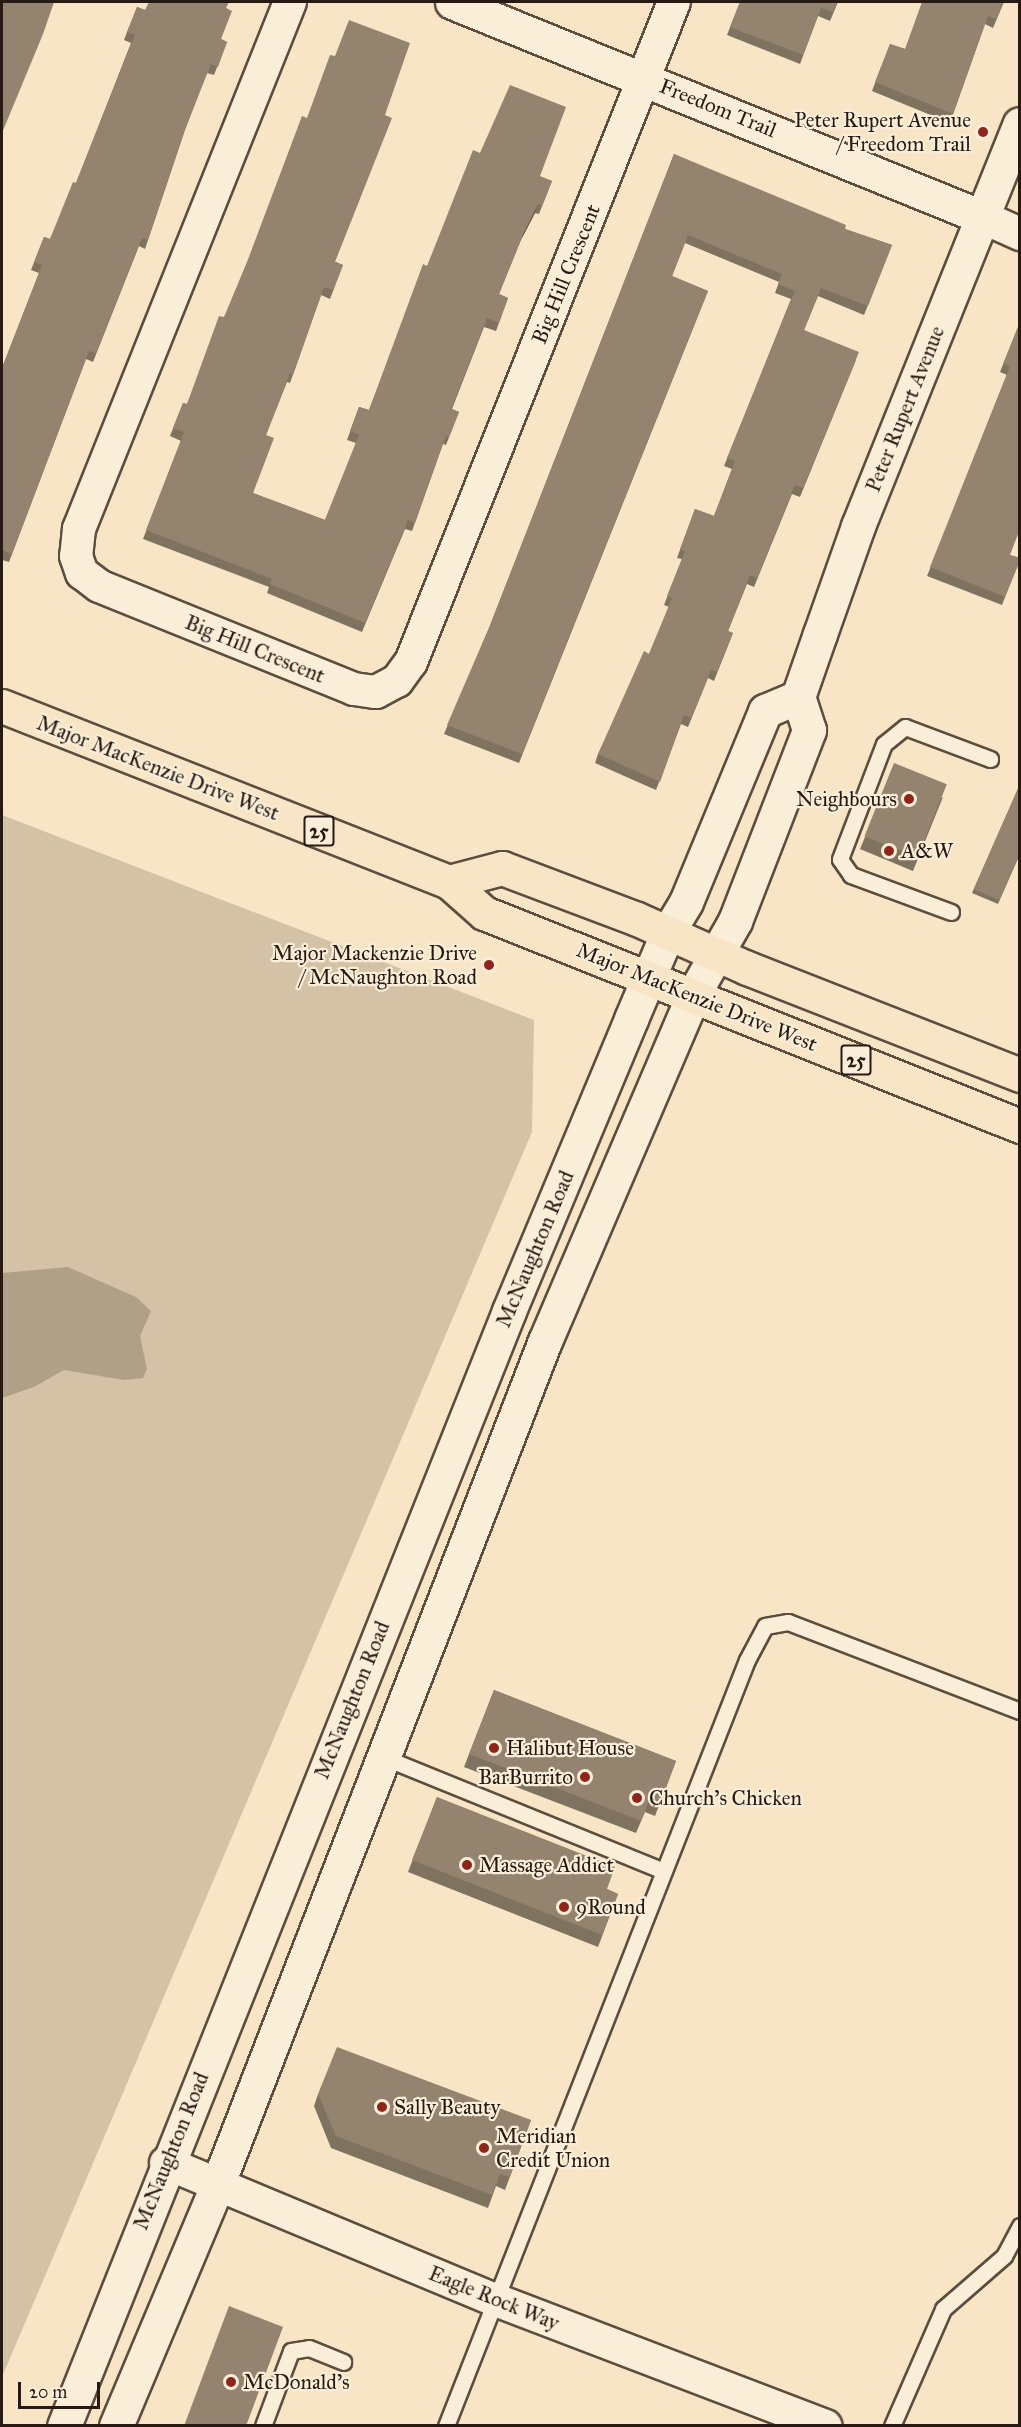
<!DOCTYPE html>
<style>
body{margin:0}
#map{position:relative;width:1021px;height:2427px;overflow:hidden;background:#f7e5c5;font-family:"IM FELL Great Primer",serif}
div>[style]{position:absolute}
.green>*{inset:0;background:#d4c2a7}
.water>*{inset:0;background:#b1a088}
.roads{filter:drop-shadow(2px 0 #5c4d3f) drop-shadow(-2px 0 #5c4d3f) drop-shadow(0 2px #5c4d3f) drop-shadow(0 -2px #5c4d3f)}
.lane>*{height:15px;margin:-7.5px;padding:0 7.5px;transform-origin:7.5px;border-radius:7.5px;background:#faeed9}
.street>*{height:32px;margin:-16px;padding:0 16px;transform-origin:16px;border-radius:16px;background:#faeed9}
.secondary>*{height:33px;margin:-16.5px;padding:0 16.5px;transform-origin:16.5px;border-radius:16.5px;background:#faeed9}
.primary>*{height:33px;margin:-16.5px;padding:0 16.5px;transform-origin:16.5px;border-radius:16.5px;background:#f7e5c5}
.wall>*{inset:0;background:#7f725f}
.shaded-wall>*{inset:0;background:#685c4e}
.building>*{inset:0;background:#94846f;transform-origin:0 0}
.dots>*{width:16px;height:16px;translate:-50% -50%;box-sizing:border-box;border:3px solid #faeed9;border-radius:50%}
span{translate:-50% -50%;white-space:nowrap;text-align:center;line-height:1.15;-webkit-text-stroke:4.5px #faeed9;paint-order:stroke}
.shield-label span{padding:2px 4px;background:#faeed9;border:2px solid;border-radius:4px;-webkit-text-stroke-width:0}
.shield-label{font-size:20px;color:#281a12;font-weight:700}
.street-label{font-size:21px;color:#281a12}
.poi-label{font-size:21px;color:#281a12}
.right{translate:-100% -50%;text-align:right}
.left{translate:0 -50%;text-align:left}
.frame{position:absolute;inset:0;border:3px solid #281a12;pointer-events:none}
.scale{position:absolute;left:18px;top:2382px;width:82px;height:27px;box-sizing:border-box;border:3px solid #281a12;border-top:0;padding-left:8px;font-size:18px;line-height:21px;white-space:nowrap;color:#281a12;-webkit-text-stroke:4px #faeed9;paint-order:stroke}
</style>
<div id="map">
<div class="green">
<div style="clip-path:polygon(2px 815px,534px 1020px,532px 1132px,2px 2377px)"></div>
</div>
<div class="water">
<div style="clip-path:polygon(68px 1267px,136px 1297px,151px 1311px,140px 1336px,147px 1369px,143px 1378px,124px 1380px,64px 1370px,34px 1387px,2px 1398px,2px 1273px)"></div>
</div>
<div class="roads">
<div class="lane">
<div style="left:951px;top:912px;width:107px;rotate:-159.7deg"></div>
<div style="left:851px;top:875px;width:19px;rotate:-125deg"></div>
<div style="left:840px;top:859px;width:123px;rotate:-69.1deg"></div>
<div style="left:884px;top:744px;width:27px;rotate:-39deg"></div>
<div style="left:905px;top:727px;width:91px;rotate:20.6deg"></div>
<div style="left:383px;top:1757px;width:303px;rotate:22.1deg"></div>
<div style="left:263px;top:2426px;width:80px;rotate:-69.5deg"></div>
<div style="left:291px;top:2351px;width:18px;rotate:-9deg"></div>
<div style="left:309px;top:2348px;width:37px;rotate:22deg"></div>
<div style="left:446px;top:2426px;width:823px;rotate:-68.55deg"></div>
<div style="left:747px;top:1660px;width:38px;rotate:-62deg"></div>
<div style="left:765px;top:1626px;width:23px;rotate:-10deg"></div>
<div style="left:788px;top:1622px;width:248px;rotate:21deg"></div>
<div style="left:892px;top:2426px;width:128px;rotate:-66.4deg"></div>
<div style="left:943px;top:2309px;width:81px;rotate:-41deg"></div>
<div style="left:1004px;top:2256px;width:34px;rotate:-62deg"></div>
</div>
<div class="street">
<div style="left:290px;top:2px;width:568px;rotate:111.82deg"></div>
<div style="left:79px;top:529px;width:27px;rotate:96deg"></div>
<div style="left:76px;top:556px;width:18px;rotate:71deg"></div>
<div style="left:82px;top:573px;width:21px;rotate:37deg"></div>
<div style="left:99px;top:586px;width:275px;rotate:22deg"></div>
<div style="left:354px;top:689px;width:22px;rotate:8deg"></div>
<div style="left:376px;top:692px;width:24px;rotate:-28deg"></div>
<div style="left:397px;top:681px;width:24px;rotate:-54deg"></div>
<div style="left:411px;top:662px;width:710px;rotate:-68.27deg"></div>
<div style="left:982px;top:217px;width:42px;rotate:24.1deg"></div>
<div style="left:166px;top:2163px;width:354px;rotate:22.6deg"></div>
<div style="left:493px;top:2299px;width:356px;rotate:20.9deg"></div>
</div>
<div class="secondary">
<div style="left:452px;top:2px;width:572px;rotate:22.08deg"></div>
<div style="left:64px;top:2426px;width:1201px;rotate:-68.24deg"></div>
<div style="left:509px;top:1311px;width:316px;rotate:-67.3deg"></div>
<div style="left:631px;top:1019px;width:95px;rotate:-67deg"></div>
<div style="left:668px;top:932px;width:35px;rotate:-59deg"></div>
<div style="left:686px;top:902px;width:207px;rotate:-67.5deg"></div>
<div style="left:765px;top:711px;width:36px;rotate:-23deg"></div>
<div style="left:116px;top:2426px;width:260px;rotate:-67.2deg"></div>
<div style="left:217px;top:2186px;width:906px;rotate:-68.79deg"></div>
<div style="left:545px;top:1341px;width:376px;rotate:-66.8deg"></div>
<div style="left:693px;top:995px;width:85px;rotate:-60.4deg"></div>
<div style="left:735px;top:921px;width:205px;rotate:-68.8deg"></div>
<div style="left:809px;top:730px;width:35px;rotate:-108deg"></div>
<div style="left:798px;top:697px;width:67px;rotate:-70.8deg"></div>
<div style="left:820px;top:634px;width:114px;rotate:-70.6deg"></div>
<div style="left:858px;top:526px;width:433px;rotate:-68.1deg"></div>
</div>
<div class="primary">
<div style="left:2px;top:706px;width:480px;rotate:21.5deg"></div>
<div style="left:449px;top:882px;width:47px;rotate:41.5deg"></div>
<div style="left:484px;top:913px;width:577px;rotate:21.67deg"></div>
<div style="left:449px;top:882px;width:55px;rotate:-14.8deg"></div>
<div style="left:502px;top:868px;width:144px;rotate:20.7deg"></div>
<div style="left:637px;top:919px;width:120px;rotate:24deg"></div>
<div style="left:747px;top:968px;width:293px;rotate:21.4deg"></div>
</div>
</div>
<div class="wall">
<div style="clip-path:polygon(740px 2px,838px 2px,830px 21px,818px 16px,800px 64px,727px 35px)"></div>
<div style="clip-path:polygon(1004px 2px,993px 28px,985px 24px,950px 123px,872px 91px,890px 44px,905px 49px)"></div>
<div style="clip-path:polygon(137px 7px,145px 10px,227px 8px,221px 39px,227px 42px,214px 75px,207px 73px,185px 130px,145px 249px,139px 246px,93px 362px,86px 359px,9px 562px,2px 560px,2px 368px,39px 273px,31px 270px,44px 237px,50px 239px,76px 183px,131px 43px,124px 40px)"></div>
<div style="clip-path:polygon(674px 154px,845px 229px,892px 245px,864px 315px,818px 296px,804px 330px,856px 360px,800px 497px,792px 494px,754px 587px,747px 584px,728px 631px,733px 633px,714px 681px,708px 678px,688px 727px,681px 724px,656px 790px,595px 763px,598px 754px,649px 654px,669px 607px,664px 605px,682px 559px,677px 558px,695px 509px,714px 516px,732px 469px,724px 466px,791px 299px,775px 293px,779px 282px,685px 243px,672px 276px,708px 291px,519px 763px,444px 734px,489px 628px)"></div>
<div style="clip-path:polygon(540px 177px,552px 181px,539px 214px,535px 213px,521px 240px,499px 294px,508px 298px,496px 331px,484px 327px,452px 409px,459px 412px,446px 445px,443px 444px,412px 531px,405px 529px,362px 632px,267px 593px,269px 587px,143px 539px,181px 441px,170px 436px,183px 403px,187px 404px,224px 317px,336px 262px,343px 265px,330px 299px,321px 295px,290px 383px,287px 382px,266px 435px,253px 493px,325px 520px,356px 443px,347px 440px,359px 407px,369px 410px,427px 266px)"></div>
<div style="clip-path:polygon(1020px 322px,1010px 555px,1020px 558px,1002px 605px,927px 576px,1007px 375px,1000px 372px)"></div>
<div style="clip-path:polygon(1020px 784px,1020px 854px,998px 904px,972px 893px)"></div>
<div style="clip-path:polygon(943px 797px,913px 871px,860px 849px,865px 837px)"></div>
<div style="clip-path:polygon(494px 1690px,676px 1761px,655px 1816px,645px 1812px,636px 1833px,464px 1767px)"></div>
<div style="clip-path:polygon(437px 1797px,607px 1889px,618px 1894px,598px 1947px,408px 1872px)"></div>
<div style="clip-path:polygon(318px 2094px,531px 2120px,505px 2190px,496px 2186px,488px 2208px,331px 2148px,314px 2106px)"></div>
</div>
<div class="shaded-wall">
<div style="clip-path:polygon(538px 204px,535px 213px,521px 240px,524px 232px)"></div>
</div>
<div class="building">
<div style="clip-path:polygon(2px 2px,54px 2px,43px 34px,2px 133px)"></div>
<div style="clip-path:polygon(149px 2px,229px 2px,226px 8px,232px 11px,221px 39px,227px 42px,218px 67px,211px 64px,186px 126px,148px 240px,142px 238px,96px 353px,89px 351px,12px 554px,2px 550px,2px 368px,42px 265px,34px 262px,44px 237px,50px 239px,73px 182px,76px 183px,135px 35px,127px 32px,137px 7px,145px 10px)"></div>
<div style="clip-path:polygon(740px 2px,837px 2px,833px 12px,821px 8px,803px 55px,730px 27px)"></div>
<div style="clip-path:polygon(922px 2px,1003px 2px,996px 19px,988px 16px,953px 114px,875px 82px,890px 44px,905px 49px)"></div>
<div style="clip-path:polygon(349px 20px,410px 43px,385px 115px,392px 118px,335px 262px,343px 265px,333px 290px,324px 287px,293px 375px,290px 373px,266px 435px,274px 438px,253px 493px,325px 520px,359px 435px,350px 431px,359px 407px,369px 410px,423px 264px,427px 266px,473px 150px,480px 153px,510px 85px,566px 107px,540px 176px,552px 181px,542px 206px,538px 204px,524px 232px,499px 294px,508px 298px,499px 323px,487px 318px,451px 409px,459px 412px,449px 437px,446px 435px,415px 523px,408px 520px,365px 623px,270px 584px,272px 579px,146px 530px,184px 432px,173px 428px,183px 403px,187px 404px,219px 316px,224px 317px,247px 262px,302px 116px,307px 118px,330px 55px,335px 56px)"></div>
<div style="clip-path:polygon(674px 154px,846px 225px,845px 229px,892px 245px,868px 306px,821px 288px,804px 330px,859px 352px,803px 488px,795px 485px,757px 578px,750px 575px,728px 631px,733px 633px,717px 672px,711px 670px,691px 718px,684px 715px,660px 782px,598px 754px,644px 651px,649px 654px,672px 598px,667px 596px,685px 551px,680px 549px,695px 509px,714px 516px,735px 461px,727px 458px,795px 291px,778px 284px,782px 274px,688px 235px,672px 276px,708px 291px,522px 754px,447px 725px,489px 628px)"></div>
<div style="clip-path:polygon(1020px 322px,1020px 529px,1010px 555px,1020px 558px,1020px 561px,1005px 597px,930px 567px,1010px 366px,1003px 364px)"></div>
<div style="left:894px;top:763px;width:57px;height:79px;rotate:22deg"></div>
<div style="clip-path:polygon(1020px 784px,1020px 853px,999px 900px,974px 889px)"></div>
<div style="clip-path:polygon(494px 1690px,676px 1761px,660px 1804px,649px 1800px,641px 1821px,469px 1754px)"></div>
<div style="clip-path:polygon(437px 1797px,615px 1867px,607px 1889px,618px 1894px,602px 1935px,412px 1860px)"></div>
<div style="clip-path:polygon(337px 2047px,531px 2120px,510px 2177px,500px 2174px,492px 2195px,336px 2136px,318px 2094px)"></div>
<div style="clip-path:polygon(229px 2306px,283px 2327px,246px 2426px,184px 2426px)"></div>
</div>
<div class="dots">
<div style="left:983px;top:132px;background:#8f2418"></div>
<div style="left:909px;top:799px;background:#8f2418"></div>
<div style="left:889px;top:851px;background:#8f2418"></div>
<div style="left:489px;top:965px;background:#8f2418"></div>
<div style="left:494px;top:1748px;background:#8f2418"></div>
<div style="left:585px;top:1777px;background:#8f2418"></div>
<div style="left:637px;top:1798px;background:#8f2418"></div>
<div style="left:467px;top:1865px;background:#8f2418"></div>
<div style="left:564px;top:1907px;background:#8f2418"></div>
<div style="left:382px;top:2107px;background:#8f2418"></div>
<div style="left:484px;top:2148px;background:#8f2418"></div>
<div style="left:231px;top:2382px;background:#8f2418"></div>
</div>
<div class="shield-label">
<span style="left:319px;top:831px">25</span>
<span style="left:856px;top:1060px">25</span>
</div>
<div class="street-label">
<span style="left:718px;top:108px;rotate:22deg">Freedom Trail</span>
<span style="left:566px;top:274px;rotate:-68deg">Big Hill Crescent</span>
<span style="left:905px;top:409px;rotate:-68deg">Peter Rupert Avenue</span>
<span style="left:255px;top:649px;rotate:22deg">Big Hill Crescent</span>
<span style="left:158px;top:768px;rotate:21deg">Major MacKenzie Drive West</span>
<span style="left:697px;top:997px;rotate:22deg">Major MacKenzie Drive West</span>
<span style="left:535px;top:1249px;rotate:-67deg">McNaughton Road</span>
<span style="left:352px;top:1700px;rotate:-68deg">McNaughton Road</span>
<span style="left:171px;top:2151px;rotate:-68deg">McNaughton Road</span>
<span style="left:494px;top:2298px;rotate:22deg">Eagle Rock Way</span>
</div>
<div class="poi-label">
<span class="right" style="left:971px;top:132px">Peter Rupert Avenue<br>/ Freedom Trail</span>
<span class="right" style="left:897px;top:799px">Neighbours</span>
<span class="left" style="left:901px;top:851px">A&amp;W</span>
<span class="right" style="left:477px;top:965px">Major Mackenzie Drive<br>/ McNaughton Road</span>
<span class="left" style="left:506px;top:1748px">Halibut House</span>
<span class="right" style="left:573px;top:1777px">BarBurrito</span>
<span class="left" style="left:649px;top:1798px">Church's Chicken</span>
<span class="left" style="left:479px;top:1865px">Massage Addict</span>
<span class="left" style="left:576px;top:1907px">9Round</span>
<span class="left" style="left:394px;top:2107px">Sally Beauty</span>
<span class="left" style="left:496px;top:2148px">Meridian<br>Credit Union</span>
<span class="left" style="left:243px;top:2382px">McDonald's</span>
</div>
<div class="frame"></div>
<div class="scale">20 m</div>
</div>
